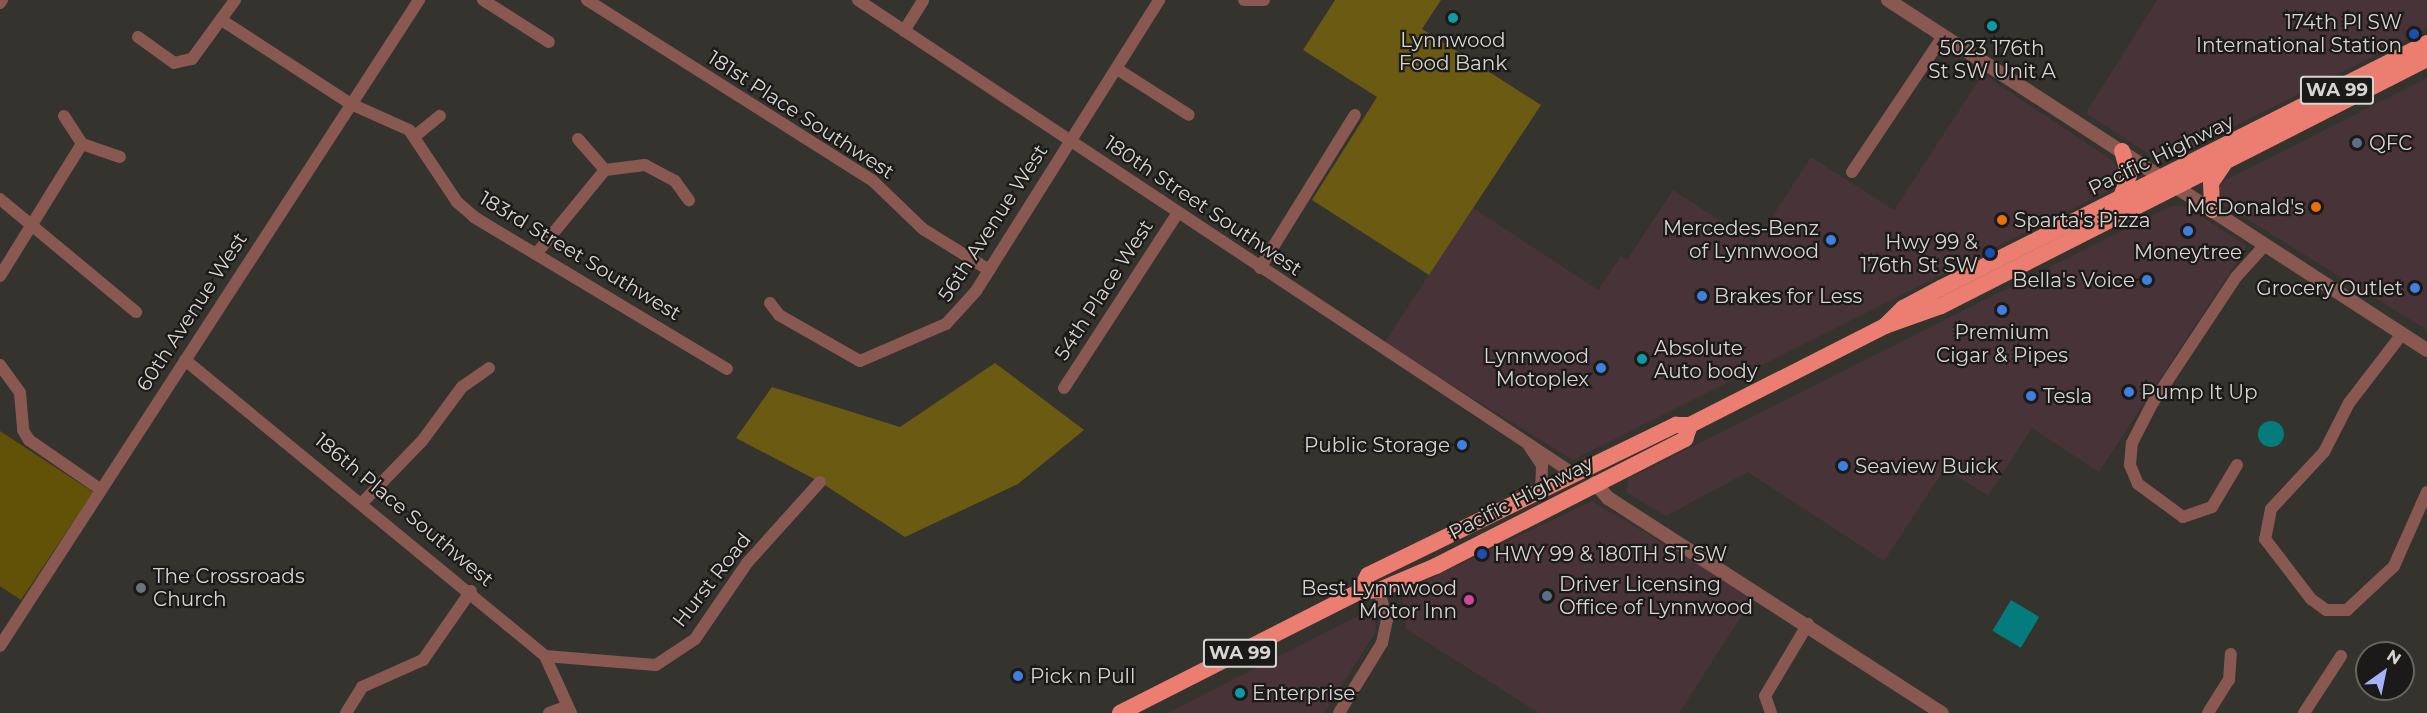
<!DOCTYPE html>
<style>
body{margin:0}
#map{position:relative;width:2427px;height:713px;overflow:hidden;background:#34332e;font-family:Montserrat,sans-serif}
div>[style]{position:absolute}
.commercial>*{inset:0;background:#483438}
.green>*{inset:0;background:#615208}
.forest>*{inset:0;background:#6a5a12}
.water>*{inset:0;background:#047b7d;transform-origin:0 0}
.round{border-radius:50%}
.minor>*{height:12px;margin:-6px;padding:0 6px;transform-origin:6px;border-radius:6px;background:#895851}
.tertiary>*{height:14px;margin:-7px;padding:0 7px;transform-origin:7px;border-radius:7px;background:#895851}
.trunk>*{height:16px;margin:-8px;padding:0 8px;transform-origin:8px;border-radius:8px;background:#ec7e71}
.dots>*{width:16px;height:16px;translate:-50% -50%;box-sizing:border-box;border:3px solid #1b1a18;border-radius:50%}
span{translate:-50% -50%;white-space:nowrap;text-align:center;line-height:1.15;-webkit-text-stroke:4.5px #1b1a18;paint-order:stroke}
.shield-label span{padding:2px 4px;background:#1b1a18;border:2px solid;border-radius:4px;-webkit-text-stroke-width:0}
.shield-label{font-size:18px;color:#d6d5d2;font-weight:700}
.poi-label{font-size:20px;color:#d6d5d2}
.right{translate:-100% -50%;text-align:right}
.left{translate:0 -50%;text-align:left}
.street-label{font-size:20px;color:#d6d5d2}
.north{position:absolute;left:2355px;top:641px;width:60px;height:60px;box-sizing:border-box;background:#1b1a18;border:2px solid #666562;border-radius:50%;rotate:33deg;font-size:16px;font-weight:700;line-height:24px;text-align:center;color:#d6d5d2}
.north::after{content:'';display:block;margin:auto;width:21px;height:27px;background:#a4b2fc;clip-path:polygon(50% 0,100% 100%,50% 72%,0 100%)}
</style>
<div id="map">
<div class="commercial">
<div style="clip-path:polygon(2157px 0,2427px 0,2427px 29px,2169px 159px,2155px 158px,2086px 113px)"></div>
<div style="clip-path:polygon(1983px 74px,2113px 161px,2121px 175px,2118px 186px,1573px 460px,1384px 343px,1473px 208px,1598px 290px,1621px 256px,1627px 260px,1673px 190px,1755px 243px,1811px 157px,1894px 210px)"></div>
<div style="clip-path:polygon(2427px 78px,2427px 330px,2222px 204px,2218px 190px,2224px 181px)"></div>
<div style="clip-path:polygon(2171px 206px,2186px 206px,2247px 246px,2099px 472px,2032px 428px,1988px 496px,1945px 468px,1884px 561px,1748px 472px,1666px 516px,1626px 492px,1628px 479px)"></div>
<div style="clip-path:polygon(1592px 501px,1754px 597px,1679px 713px,1539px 713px,1406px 629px,1402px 592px)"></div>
<div style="clip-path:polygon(1364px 613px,1375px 616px,1376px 632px,1324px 713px,1167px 713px)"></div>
</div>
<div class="green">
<div style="clip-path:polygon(0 431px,93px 492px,21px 600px,0 586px)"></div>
</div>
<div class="forest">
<div style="clip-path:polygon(1335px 0,1441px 0,1422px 29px,1541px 105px,1429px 275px,1312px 200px,1377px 97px,1303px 50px)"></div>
<div style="clip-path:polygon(995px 363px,1084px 430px,1018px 484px,905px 537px,820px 482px,736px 438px,772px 387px,900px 427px)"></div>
</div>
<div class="water">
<div class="round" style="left:2258px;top:421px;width:26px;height:26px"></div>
<div style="left:2011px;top:600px;width:33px;height:36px;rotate:31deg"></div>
</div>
<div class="minor">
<div style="left:483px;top:0;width:78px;rotate:32.5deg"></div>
<div style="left:587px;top:0;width:337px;rotate:32.3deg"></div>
<div style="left:872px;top:180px;width:71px;rotate:43.9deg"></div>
<div style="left:923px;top:229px;width:78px;rotate:31.8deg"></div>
<div style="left:858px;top:0;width:859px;rotate:33.51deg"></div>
<div style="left:1244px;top:0;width:20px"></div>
<div style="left:0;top:3px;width:4px;rotate:-56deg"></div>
<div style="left:223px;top:21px;width:153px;rotate:33deg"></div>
<div style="left:351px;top:104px;width:64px;rotate:24.1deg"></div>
<div style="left:409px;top:130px;width:87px;rotate:56.3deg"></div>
<div style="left:457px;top:202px;width:23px;rotate:41deg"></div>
<div style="left:474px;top:217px;width:295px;rotate:31deg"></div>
<div style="left:904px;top:31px;width:36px;rotate:-58deg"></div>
<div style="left:138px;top:37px;width:44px;rotate:35.8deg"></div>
<div style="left:174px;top:63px;width:18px;rotate:-13deg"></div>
<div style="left:192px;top:59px;width:73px;rotate:-53.9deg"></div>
<div style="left:1117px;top:69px;width:85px;rotate:32.6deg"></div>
<div style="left:64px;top:116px;width:33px;rotate:57deg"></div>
<div style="left:82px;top:144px;width:40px;rotate:18.9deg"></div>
<div style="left:415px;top:136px;width:32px;rotate:-39deg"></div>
<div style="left:578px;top:139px;width:41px;rotate:48.9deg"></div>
<div style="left:605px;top:170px;width:40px;rotate:-7.1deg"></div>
<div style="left:645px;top:165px;width:34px;rotate:28deg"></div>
<div style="left:675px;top:181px;width:24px;rotate:54deg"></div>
<div style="left:1852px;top:172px;width:164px;rotate:-56.2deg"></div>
<div style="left:0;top:199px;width:177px;rotate:39.7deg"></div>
<div style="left:536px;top:254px;width:109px;rotate:-50.6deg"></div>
<div style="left:1260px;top:268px;width:180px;rotate:-58.2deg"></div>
<div style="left:0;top:276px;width:155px;rotate:-58.2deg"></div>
<div style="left:770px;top:303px;width:15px;rotate:53deg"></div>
<div style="left:779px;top:315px;width:93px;rotate:29.6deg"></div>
<div style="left:860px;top:361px;width:94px;rotate:-23.3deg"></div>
<div style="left:946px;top:324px;width:45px;rotate:-47.7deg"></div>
<div style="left:976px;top:291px;width:344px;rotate:-57.8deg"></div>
<div style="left:2402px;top:334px;width:87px;rotate:127.5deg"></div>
<div style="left:2349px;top:403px;width:55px;rotate:117deg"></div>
<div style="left:2324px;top:452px;width:78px;rotate:132.9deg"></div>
<div style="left:2271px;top:509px;width:31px;rotate:101deg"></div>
<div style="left:2265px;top:539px;width:76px;rotate:52.5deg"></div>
<div style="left:2311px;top:599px;width:19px;rotate:36deg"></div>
<div style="left:2326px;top:610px;width:21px"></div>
<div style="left:2347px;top:610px;width:64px;rotate:-43.1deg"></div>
<div style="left:2394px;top:566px;width:81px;rotate:-66deg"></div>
<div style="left:185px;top:360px;width:466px;rotate:39.4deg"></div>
<div style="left:545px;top:656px;width:63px;rotate:65.5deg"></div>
<div style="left:0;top:365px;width:34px;rotate:54deg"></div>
<div style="left:20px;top:393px;width:37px;rotate:85deg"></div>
<div style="left:23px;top:430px;width:12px;rotate:59deg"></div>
<div style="left:29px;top:440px;width:86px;rotate:34.6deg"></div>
<div style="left:1064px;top:388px;width:207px;rotate:-57deg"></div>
<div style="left:1529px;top:446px;width:23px;rotate:56deg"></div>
<div style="left:1542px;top:465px;width:25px;rotate:92deg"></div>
<div style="left:2237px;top:465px;width:49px;rotate:120.8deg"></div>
<div style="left:2212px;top:507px;width:31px;rotate:161deg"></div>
<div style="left:2183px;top:517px;width:56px;rotate:-143.7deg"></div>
<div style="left:2138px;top:484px;width:21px;rotate:-113deg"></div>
<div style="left:2130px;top:465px;width:22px;rotate:-85deg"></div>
<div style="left:2132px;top:443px;width:44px;rotate:-62.9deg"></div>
<div style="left:2152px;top:404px;width:152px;rotate:-56.5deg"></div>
<div style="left:2236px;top:277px;width:43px;rotate:-47.8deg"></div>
<div style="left:363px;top:502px;width:85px;rotate:-46deg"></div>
<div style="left:422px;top:441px;width:67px;rotate:-53.5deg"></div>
<div style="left:462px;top:387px;width:33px;rotate:-35deg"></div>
<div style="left:0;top:646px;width:770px;rotate:-57.03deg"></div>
<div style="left:545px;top:656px;width:111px;rotate:4.6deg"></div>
<div style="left:656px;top:665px;width:47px;rotate:-33.7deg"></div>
<div style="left:695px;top:639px;width:92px;rotate:-55.6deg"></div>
<div style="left:747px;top:563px;width:109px;rotate:-48deg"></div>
<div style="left:346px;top:713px;width:31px;rotate:-58deg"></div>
<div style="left:362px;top:687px;width:67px;rotate:-23.9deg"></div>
<div style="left:423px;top:660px;width:84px;rotate:-55.2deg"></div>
<div style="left:549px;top:713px;width:20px;rotate:-20deg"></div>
<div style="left:1339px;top:713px;width:82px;rotate:-58.4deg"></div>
<div style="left:1382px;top:643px;width:24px;rotate:-78deg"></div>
<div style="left:1387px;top:620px;width:31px;rotate:-105deg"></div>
<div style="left:1771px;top:713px;width:18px;rotate:-109deg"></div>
<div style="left:1765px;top:696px;width:84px;rotate:-59.2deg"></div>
<div style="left:2208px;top:713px;width:39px;rotate:-58deg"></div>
<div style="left:2229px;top:680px;width:26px;rotate:-86deg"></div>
<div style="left:2304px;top:713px;width:68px;rotate:-57deg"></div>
</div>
<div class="tertiary">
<div style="left:1888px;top:0;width:643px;rotate:33deg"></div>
<div style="left:1595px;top:483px;width:20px;rotate:49deg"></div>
<div style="left:1608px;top:498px;width:397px;rotate:32.8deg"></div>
</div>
<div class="trunk">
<div style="left:2121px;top:197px;width:23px;rotate:-70deg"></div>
<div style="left:2129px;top:175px;width:25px;rotate:-106deg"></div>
<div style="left:2212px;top:210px;width:27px;rotate:-92deg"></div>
<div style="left:2211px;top:183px;width:23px;rotate:-56deg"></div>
<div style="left:1885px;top:326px;width:25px;rotate:-45deg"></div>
<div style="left:1903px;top:308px;width:43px;rotate:-27.8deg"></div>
<div style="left:1941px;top:288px;width:544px;rotate:-26.75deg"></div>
<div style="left:1359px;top:592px;width:19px;rotate:-62deg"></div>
<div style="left:1368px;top:575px;width:343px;rotate:-26deg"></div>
<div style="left:1676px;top:425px;width:14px"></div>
<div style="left:1690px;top:425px;width:219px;rotate:-26.9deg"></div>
<div style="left:1885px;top:326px;width:59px;rotate:-19.7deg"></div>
<div style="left:1941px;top:306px;width:545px;rotate:-26.94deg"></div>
<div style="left:1120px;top:713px;width:268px;rotate:-26.9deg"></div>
<div style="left:1359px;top:592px;width:20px;rotate:-6deg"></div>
<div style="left:1379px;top:590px;width:62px;rotate:-22.8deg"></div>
<div style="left:1436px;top:566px;width:280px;rotate:-27deg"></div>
<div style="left:1685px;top:439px;width:15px;rotate:-70deg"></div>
</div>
<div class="dots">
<div style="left:1453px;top:18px;background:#0f9aa8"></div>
<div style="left:1992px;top:26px;background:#0f9aa8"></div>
<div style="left:2414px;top:34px;background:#1a4fb4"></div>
<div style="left:2357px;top:143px;background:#5c6f8a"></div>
<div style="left:2316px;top:207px;background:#e8710a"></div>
<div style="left:2002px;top:220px;background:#e8710a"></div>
<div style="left:2188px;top:231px;background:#3f7fe0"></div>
<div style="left:1831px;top:240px;background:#3f7fe0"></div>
<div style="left:1990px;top:253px;background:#1a4fb4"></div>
<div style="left:2147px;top:280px;background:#3f7fe0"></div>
<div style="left:2415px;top:288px;background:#3f7fe0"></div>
<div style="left:1702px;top:296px;background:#3f7fe0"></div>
<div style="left:2002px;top:310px;background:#3f7fe0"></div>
<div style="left:1642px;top:359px;background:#0f9aa8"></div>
<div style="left:1601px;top:368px;background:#3f7fe0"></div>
<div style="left:2129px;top:392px;background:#3f7fe0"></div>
<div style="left:2031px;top:396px;background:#3f7fe0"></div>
<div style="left:1462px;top:445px;background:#3f7fe0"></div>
<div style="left:1843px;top:466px;background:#3f7fe0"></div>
<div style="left:1482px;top:554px;background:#1a4fb4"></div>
<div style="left:141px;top:588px;background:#6b7280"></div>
<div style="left:1547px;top:596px;background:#5c6f8a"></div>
<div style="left:1469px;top:600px;background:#d1479c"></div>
<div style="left:1018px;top:676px;background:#3f7fe0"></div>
<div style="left:1240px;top:693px;background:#0f9aa8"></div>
</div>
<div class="shield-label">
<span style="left:2337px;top:90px">WA 99</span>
<span style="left:1240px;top:653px">WA 99</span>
</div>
<div class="poi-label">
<span class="right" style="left:2402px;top:34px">174th Pl SW<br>International Station</span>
<span style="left:1453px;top:52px">Lynnwood<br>Food Bank</span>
<span style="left:1992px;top:60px">5023 176th<br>St SW Unit A</span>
<span class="left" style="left:2369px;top:143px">QFC</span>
<span class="right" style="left:2304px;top:207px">McDonald's</span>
<span class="left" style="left:2014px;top:220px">Sparta's Pizza</span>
<span class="right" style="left:1819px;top:240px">Mercedes-Benz<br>of Lynnwood</span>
<span class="right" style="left:1978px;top:254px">Hwy 99 &amp;<br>176th St SW</span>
<span style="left:2188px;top:252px">Moneytree</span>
<span class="right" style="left:2135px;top:280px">Bella's Voice</span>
<span class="right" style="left:2403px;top:288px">Grocery Outlet</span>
<span class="left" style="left:1714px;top:296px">Brakes for Less</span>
<span style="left:2002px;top:344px">Premium<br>Cigar &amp; Pipes</span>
<span class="left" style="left:1654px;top:360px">Absolute<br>Auto body</span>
<span class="right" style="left:1589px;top:368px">Lynnwood<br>Motoplex</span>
<span class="left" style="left:2141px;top:392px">Pump It Up</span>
<span class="left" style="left:2043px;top:396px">Tesla</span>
<span class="right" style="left:1450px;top:445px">Public Storage</span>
<span class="left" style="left:1855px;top:466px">Seaview Buick</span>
<span class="left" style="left:1494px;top:554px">HWY 99 &amp; 180TH ST SW</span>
<span class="left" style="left:153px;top:588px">The Crossroads<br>Church</span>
<span class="left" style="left:1559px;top:596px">Driver Licensing<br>Office of Lynnwood</span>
<span class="right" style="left:1457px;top:600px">Best Lynnwood<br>Motor Inn</span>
<span class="left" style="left:1030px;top:676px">Pick n Pull</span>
<span class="left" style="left:1252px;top:693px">Enterprise</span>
</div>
<div class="street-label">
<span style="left:801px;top:115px;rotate:33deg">181st Place Southwest</span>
<span style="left:2161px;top:155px;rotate:-26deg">Pacific Highway</span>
<span style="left:1203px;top:206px;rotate:34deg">180th Street Southwest</span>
<span style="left:993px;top:223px;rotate:-57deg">56th Avenue West</span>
<span style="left:580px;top:256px;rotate:31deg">183rd Street Southwest</span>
<span style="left:1104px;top:290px;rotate:-57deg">54th Place West</span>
<span style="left:192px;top:312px;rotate:-57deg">60th Avenue West</span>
<span style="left:1521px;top:498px;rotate:-27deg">Pacific Highway</span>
<span style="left:404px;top:510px;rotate:40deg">186th Place Southwest</span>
<span style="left:712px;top:580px;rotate:-52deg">Hurst Road</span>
</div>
<div class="north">N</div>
</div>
